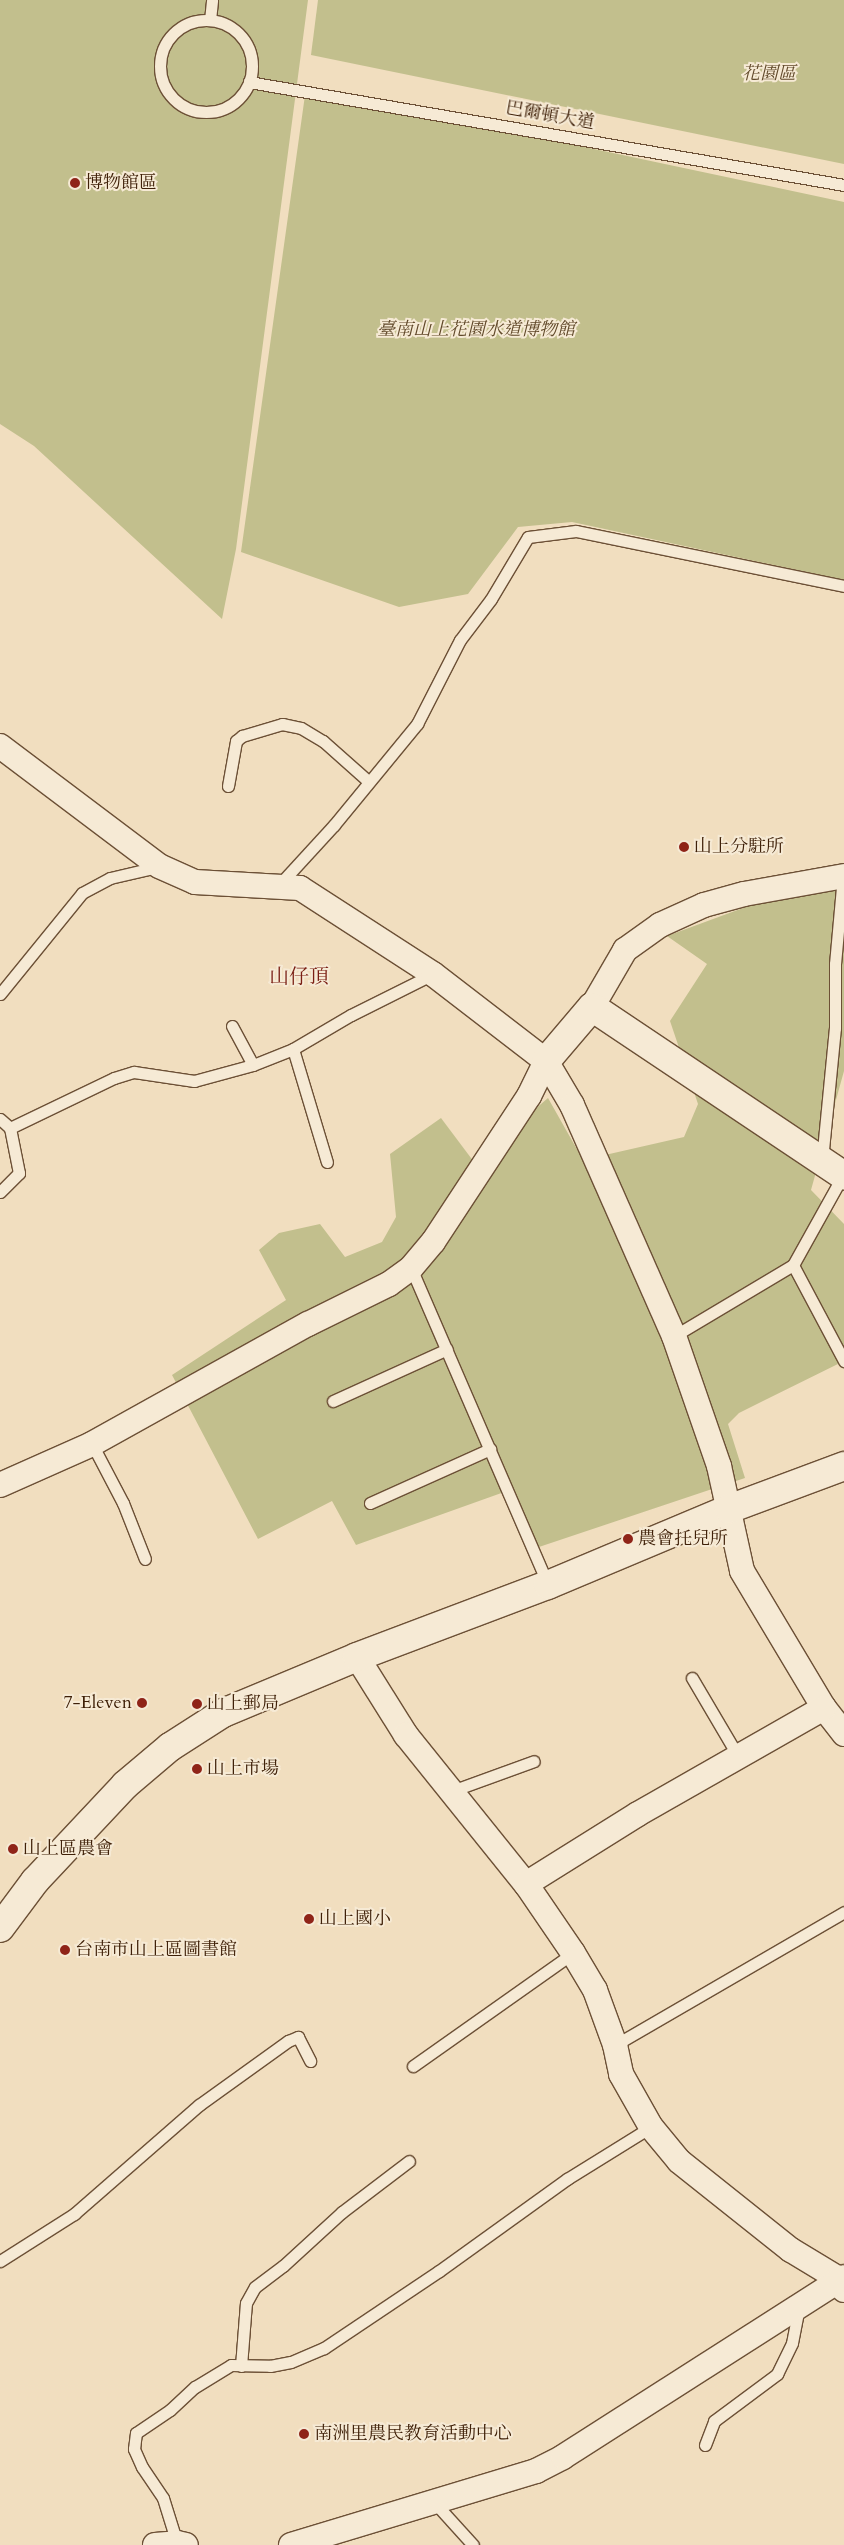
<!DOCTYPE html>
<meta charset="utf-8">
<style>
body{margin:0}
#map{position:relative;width:844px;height:2545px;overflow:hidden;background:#f1debf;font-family:Cardo,"Noto Serif TC",serif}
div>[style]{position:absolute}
.green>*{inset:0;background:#c2bf8d}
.roads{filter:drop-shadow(1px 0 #6c5036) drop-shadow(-1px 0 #6c5036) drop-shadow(0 1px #6c5036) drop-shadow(0 -1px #6c5036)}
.lane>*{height:11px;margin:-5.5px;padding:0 5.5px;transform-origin:5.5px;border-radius:5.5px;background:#f6ead5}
.lane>.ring{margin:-5.5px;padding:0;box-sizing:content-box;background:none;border:11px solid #f6ead5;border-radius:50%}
.street>*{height:24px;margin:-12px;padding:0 12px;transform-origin:12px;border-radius:12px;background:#f6ead5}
.secondary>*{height:28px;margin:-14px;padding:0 14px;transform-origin:14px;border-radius:14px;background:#f6ead5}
.dots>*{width:14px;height:14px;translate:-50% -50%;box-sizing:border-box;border:2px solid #f6ead5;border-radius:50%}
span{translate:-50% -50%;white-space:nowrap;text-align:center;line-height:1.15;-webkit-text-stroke:4px #f6ead5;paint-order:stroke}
.park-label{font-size:18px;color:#604829;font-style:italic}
.street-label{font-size:18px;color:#3f2008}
.poi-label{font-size:18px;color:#3f2008}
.left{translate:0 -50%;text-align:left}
.right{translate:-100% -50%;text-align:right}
.quarter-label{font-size:20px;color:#7a1f14}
</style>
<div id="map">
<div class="green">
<div style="clip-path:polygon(0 0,308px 0,236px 549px,222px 619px,34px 446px,0 424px)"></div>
<div style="clip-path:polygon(318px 0,844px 0,844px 164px,311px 55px)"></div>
<div style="clip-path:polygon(306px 88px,844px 202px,844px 580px,572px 522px,518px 527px,468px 594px,399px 607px,241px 552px)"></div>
<div style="clip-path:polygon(844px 885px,844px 1071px,811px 1190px,844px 1224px,844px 1361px,739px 1413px,728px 1424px,745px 1478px,530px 1550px,507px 1491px,356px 1545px,332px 1501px,258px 1539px,172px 1375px,286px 1300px,259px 1250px,279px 1233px,320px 1224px,345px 1257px,382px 1242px,396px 1217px,390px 1154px,441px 1118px,474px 1162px,548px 1098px,583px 1160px,684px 1137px,698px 1104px,670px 1021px,707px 964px,667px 936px,762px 901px)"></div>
</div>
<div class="roads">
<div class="lane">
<div class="ring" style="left:160px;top:20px;width:81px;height:81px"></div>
<div style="left:210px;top:20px;width:20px;rotate:-84deg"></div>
<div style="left:249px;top:82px;width:604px;rotate:9.82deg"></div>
<div style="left:228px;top:786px;width:46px;rotate:-79.9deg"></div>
<div style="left:236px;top:741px;width:8px;rotate:-40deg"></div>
<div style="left:242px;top:736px;width:42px;rotate:-16.7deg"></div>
<div style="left:282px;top:724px;width:19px;rotate:12deg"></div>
<div style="left:301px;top:728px;width:26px;rotate:31deg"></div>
<div style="left:323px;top:741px;width:60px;rotate:41.6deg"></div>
<div style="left:279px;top:885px;width:81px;rotate:-47.5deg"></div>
<div style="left:334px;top:825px;width:131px;rotate:-50.6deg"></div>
<div style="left:417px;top:724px;width:94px;rotate:-62.9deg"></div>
<div style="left:460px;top:640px;width:51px;rotate:-52.9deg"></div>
<div style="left:491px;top:599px;width:72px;rotate:-59.2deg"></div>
<div style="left:528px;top:537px;width:48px;rotate:-7.1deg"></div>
<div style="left:576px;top:531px;width:274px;rotate:11.6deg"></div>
<div style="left:0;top:994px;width:130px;rotate:-50.9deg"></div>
<div style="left:82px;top:893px;width:32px;rotate:-28deg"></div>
<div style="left:110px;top:878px;width:48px;rotate:-13.2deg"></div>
<div style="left:232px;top:1026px;width:44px;rotate:61.7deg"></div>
<div style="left:293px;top:1049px;width:118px;rotate:73.3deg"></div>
<div style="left:0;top:1119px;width:13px;rotate:42deg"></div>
<div style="left:10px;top:1128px;width:46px;rotate:78.7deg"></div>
<div style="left:19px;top:1173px;width:27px;rotate:135deg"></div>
<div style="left:10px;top:1128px;width:115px;rotate:-25.7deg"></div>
<div style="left:114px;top:1078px;width:21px;rotate:-17deg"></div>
<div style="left:134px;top:1072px;width:61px;rotate:8.5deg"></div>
<div style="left:194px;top:1081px;width:61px;rotate:-15.2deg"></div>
<div style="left:253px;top:1065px;width:43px;rotate:-21.8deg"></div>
<div style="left:293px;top:1049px;width:67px;rotate:-30.4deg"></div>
<div style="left:351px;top:1015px;width:92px;rotate:-26.6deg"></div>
<div style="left:822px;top:1160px;width:133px;rotate:-84.4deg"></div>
<div style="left:835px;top:1028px;width:64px;rotate:-90deg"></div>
<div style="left:835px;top:964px;width:88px;rotate:-84.8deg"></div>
<div style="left:793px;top:1265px;width:109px;rotate:62deg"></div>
<div style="left:411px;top:1268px;width:345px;rotate:66.6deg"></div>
<div style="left:674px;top:1336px;width:139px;rotate:-30.8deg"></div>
<div style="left:793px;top:1265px;width:103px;rotate:-60.9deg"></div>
<div style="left:333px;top:1401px;width:125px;rotate:-24.5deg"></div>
<div style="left:92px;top:1444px;width:67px;rotate:62.3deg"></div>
<div style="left:123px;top:1503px;width:60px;rotate:68.6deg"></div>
<div style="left:370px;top:1503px;width:132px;rotate:-24.2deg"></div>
<div style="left:692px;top:1678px;width:91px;rotate:59.5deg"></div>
<div style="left:449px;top:1792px;width:90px;rotate:-20deg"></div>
<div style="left:615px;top:2045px;width:265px;rotate:-30.1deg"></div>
<div style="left:413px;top:2066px;width:196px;rotate:-35.2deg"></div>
<div style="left:0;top:2261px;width:88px;rotate:-32.4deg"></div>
<div style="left:74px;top:2214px;width:166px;rotate:-41.1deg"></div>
<div style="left:199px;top:2105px;width:110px;rotate:-35.7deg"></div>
<div style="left:288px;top:2041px;width:11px;rotate:-22deg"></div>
<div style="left:298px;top:2037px;width:27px;rotate:63deg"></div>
<div style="left:241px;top:2366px;width:63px;rotate:-85.5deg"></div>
<div style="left:246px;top:2303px;width:18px;rotate:-61deg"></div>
<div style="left:255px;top:2287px;width:35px;rotate:-37deg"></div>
<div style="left:283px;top:2266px;width:80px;rotate:-42.5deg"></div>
<div style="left:342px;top:2212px;width:84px;rotate:-37.3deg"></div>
<div style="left:705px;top:2445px;width:26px;rotate:-69deg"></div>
<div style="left:714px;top:2421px;width:79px;rotate:-36.7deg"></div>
<div style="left:777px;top:2374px;width:34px;rotate:-64deg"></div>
<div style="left:792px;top:2343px;width:37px;rotate:-79deg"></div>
<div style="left:434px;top:2502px;width:58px;rotate:47.8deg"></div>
<div style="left:177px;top:2543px;width:47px;rotate:-107.3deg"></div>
<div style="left:163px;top:2498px;width:37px;rotate:-124deg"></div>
<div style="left:142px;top:2467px;width:20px;rotate:-114deg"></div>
<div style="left:134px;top:2449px;width:16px;rotate:-83deg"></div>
<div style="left:136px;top:2433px;width:41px;rotate:-34.1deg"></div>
<div style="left:170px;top:2410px;width:34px;rotate:-43deg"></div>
<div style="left:195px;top:2387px;width:42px;rotate:-31.4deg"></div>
<div style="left:231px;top:2365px;width:39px;rotate:1deg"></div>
<div style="left:270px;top:2366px;width:21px;rotate:-11deg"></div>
<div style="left:291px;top:2362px;width:36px;rotate:-23deg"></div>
<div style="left:324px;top:2348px;width:138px;rotate:-33.8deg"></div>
<div style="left:439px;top:2271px;width:158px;rotate:-35.7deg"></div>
<div style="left:567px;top:2179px;width:99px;rotate:-31.8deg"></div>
</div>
<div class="street">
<div style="left:0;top:746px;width:199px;rotate:37deg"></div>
<div style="left:159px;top:866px;width:39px;rotate:24deg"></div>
<div style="left:195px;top:882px;width:105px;rotate:3.3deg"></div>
<div style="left:300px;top:888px;width:158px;rotate:32.9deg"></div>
<div style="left:433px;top:974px;width:143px;rotate:37.6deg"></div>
<div style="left:546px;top:1061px;width:51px;rotate:59.4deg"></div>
<div style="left:572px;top:1105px;width:253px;rotate:66.2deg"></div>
<div style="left:674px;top:1336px;width:138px;rotate:70.9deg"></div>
<div style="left:719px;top:1466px;width:107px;rotate:77.6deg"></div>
<div style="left:742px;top:1571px;width:160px;rotate:59.1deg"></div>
<div style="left:824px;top:1708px;width:33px;rotate:52deg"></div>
<div style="left:592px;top:1007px;width:66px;rotate:-59.9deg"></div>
<div style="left:625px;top:950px;width:43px;rotate:-35.5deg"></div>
<div style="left:660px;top:925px;width:48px;rotate:-24.4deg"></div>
<div style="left:704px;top:905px;width:41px;rotate:-15.4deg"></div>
<div style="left:744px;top:894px;width:102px;rotate:-10.2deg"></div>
<div style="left:0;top:1485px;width:101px;rotate:-24deg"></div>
<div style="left:92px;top:1444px;width:247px;rotate:-29.1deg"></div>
<div style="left:308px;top:1324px;width:90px;rotate:-26.3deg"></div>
<div style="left:389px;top:1284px;width:27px;rotate:-36deg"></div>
<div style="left:411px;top:1268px;width:34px;rotate:-50deg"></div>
<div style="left:433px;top:1242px;width:175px;rotate:-56.7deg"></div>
<div style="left:529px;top:1096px;width:39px;rotate:-64deg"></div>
<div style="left:357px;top:1657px;width:92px;rotate:57.9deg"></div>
<div style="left:406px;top:1735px;width:191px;rotate:51.2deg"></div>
<div style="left:526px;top:1884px;width:83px;rotate:55.7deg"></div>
<div style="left:573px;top:1953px;width:43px;rotate:59.3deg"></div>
<div style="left:595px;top:1990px;width:59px;rotate:70deg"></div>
<div style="left:615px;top:2045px;width:30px;rotate:78deg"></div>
<div style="left:621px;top:2074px;width:61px;rotate:60.5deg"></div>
<div style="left:651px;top:2127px;width:44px;rotate:50.5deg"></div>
<div style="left:679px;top:2161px;width:143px;rotate:38.5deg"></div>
<div style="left:791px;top:2250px;width:56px;rotate:31.1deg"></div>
<div style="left:839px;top:2279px;width:12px;rotate:66deg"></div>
<div style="left:526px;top:1884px;width:132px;rotate:-32deg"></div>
<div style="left:638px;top:1814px;width:214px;rotate:-29.7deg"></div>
<div style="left:155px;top:2545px;width:22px;rotate:-5deg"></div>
<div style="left:177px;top:2543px;width:9px;rotate:13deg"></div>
<div style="left:291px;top:2545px;width:256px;rotate:-16.8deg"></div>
<div style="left:536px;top:2471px;width:30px;rotate:-27deg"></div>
<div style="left:563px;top:2457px;width:334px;rotate:-32.6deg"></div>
</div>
<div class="secondary">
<div style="left:546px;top:1061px;width:71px;rotate:-49.6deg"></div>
<div style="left:592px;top:1007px;width:303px;rotate:33.8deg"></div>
<div style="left:0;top:1928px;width:59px;rotate:-53.3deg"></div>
<div style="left:35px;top:1881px;width:132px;rotate:-46.8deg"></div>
<div style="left:125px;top:1785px;width:59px;rotate:-40.2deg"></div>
<div style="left:170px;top:1747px;width:63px;rotate:-32.7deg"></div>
<div style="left:223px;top:1713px;width:145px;rotate:-22.7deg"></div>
<div style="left:357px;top:1657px;width:204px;rotate:-20.7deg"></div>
<div style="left:548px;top:1585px;width:196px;rotate:-22.8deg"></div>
<div style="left:729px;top:1509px;width:123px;rotate:-20.5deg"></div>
</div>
</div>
<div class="dots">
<div style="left:75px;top:183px;background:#8f2418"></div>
<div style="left:684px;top:847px;background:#8f2418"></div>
<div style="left:628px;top:1539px;background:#8f2418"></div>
<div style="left:142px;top:1703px;background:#8f2418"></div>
<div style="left:197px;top:1704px;background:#8f2418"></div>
<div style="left:197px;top:1769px;background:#8f2418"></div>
<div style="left:13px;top:1849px;background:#8f2418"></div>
<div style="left:309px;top:1919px;background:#8f2418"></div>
<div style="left:65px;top:1950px;background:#8f2418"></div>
<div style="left:304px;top:2434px;background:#8f2418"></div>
</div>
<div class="park-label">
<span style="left:769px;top:74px">花園區</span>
<span style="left:476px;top:330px">臺南山上花園水道博物館</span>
</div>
<div class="street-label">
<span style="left:550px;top:116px;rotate:10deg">巴爾頓大道</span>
</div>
<div class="poi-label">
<span class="left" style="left:85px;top:183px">博物館區</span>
<span class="left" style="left:694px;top:847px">山上分駐所</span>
<span class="left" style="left:638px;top:1539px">農會托兒所</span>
<span class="right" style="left:132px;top:1703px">7-Eleven</span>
<span class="left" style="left:207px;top:1704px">山上郵局</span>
<span class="left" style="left:207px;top:1769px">山上市場</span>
<span class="left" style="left:23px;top:1849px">山上區農會</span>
<span class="left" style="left:319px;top:1919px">山上國小</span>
<span class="left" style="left:75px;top:1950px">台南市山上區圖書館</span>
<span class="left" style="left:314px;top:2434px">南洲里農民教育活動中心</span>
</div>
<div class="quarter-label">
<span style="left:299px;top:976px">山仔頂</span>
</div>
</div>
